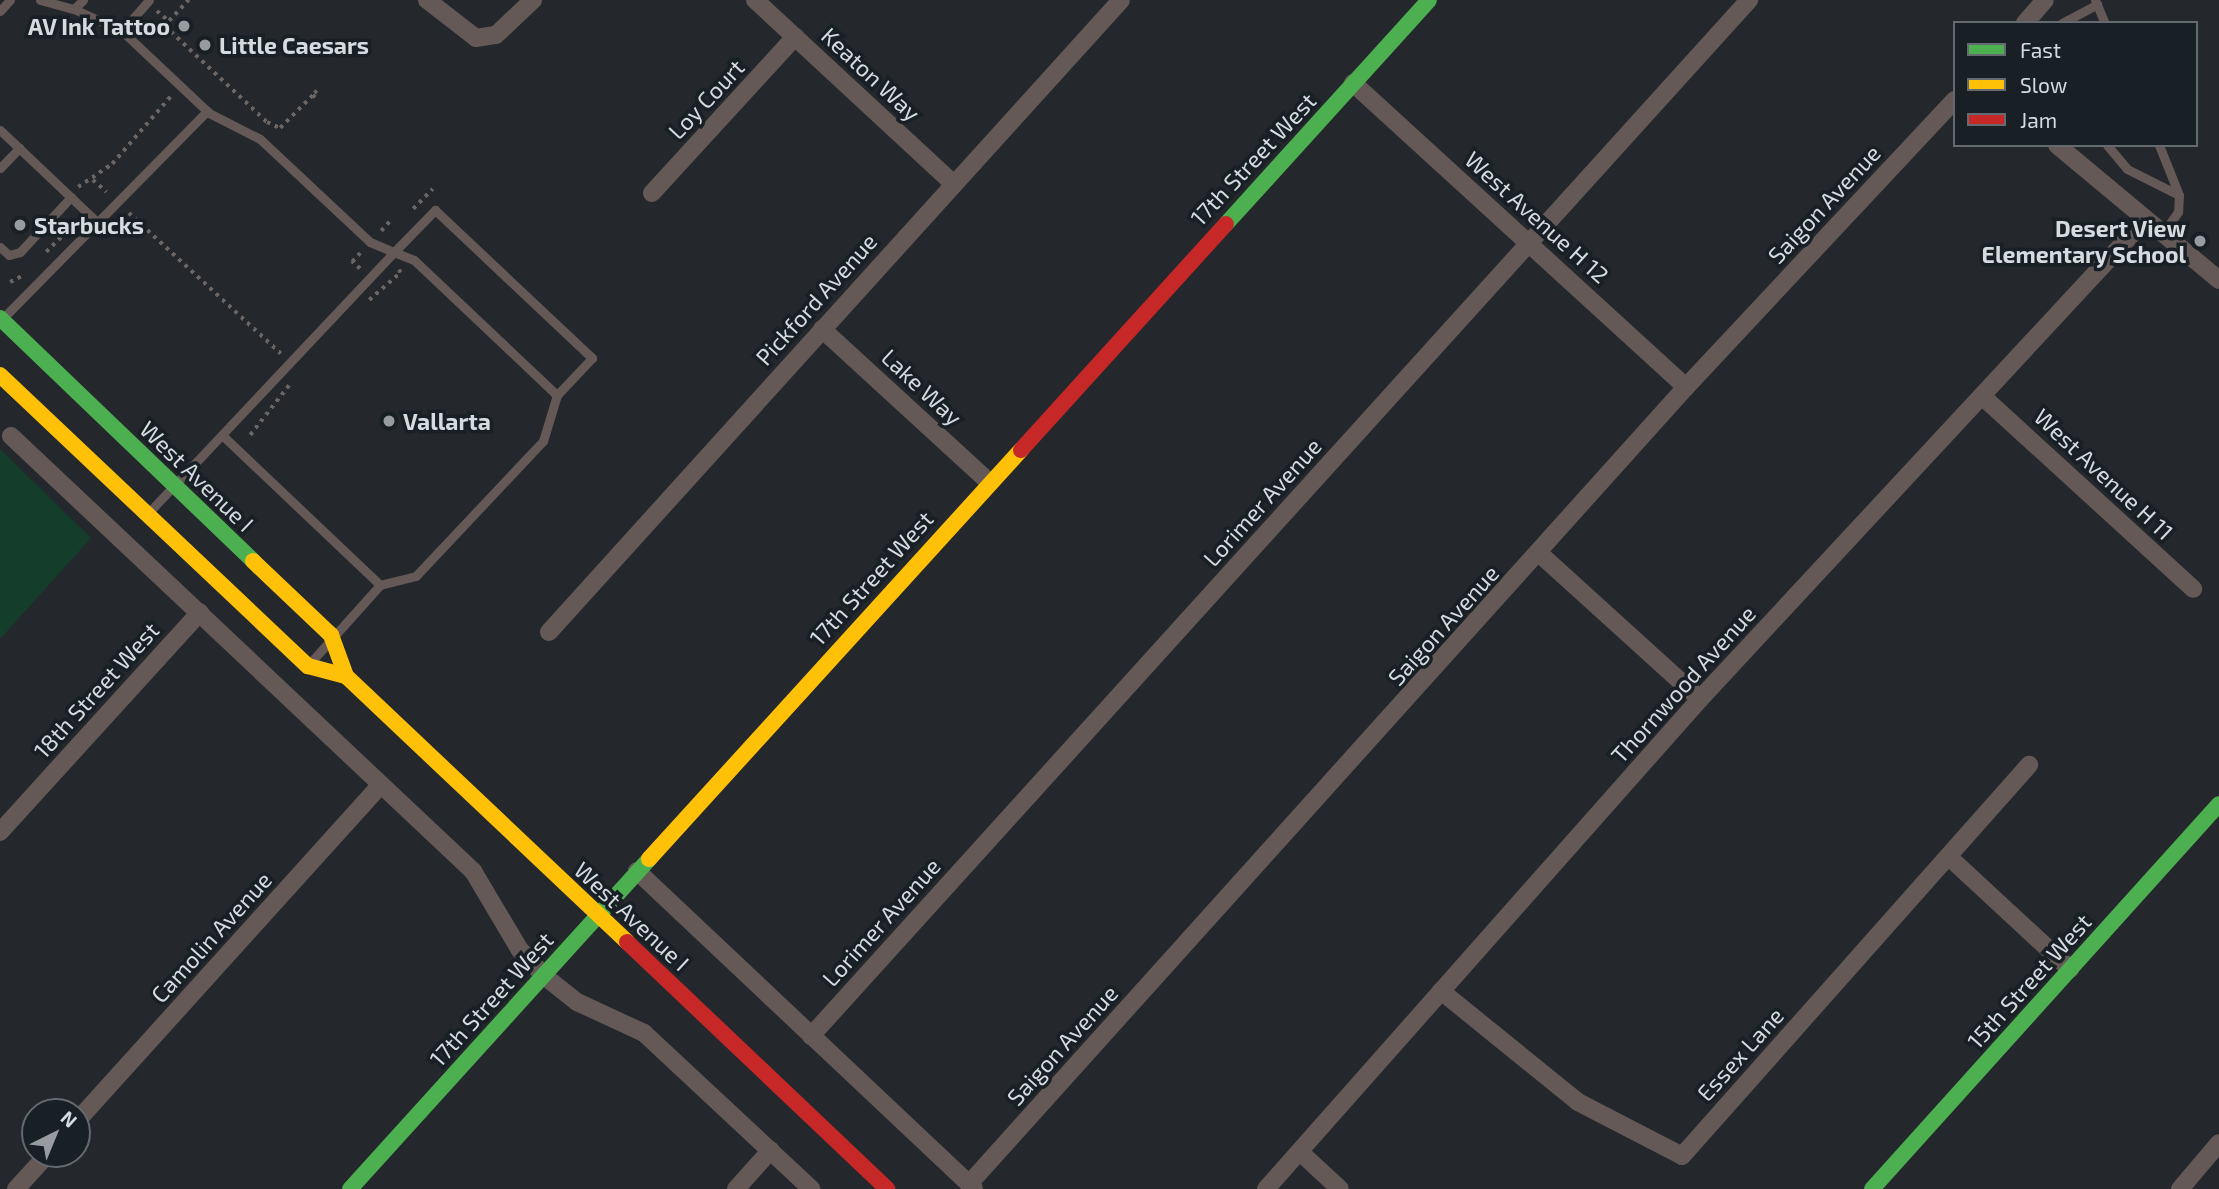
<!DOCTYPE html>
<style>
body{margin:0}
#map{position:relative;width:2219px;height:1189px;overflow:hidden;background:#24282c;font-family:"Exo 2",sans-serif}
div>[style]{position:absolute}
.green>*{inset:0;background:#143d2b}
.path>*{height:3.5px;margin-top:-1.75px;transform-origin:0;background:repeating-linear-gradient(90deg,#6b6564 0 3.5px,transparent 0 8.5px)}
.lane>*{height:9px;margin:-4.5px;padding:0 4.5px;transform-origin:4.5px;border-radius:4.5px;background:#645957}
.street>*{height:18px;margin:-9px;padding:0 9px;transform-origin:9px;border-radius:9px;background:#645957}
.fast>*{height:16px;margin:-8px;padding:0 8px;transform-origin:8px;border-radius:8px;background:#4caf50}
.slow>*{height:16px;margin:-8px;padding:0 8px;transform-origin:8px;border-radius:8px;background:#ffc107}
.jam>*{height:16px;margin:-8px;padding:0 8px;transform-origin:8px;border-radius:8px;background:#c62828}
.dots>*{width:19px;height:19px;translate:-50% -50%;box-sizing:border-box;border:4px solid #181f25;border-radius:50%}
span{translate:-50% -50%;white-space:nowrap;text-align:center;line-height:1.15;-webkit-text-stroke:7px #181f25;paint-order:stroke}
.poi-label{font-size:23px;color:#d6dbdf;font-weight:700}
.right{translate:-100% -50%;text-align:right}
.left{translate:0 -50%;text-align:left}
.street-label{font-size:23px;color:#d6dbdf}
.legend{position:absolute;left:1953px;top:21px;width:245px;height:126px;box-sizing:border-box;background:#181f25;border:2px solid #646a6f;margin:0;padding:9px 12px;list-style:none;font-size:21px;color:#d6dbdf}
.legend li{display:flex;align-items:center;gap:14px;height:35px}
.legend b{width:35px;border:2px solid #646a6f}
.north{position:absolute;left:21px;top:1098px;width:70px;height:70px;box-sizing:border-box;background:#181f25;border:2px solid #646a6f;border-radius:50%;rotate:43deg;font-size:19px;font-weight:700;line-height:28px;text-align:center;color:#d6dbdf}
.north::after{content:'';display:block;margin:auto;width:24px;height:32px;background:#989ca0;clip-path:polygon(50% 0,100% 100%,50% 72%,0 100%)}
</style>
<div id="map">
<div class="green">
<div style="clip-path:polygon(0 449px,91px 538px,0 639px)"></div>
</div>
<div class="path">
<div style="left:189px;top:0;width:35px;rotate:133deg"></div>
<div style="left:165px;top:26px;width:140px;rotate:43.3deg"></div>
<div style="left:267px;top:122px;width:14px;rotate:25deg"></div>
<div style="left:280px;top:128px;width:47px;rotate:-45deg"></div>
<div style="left:157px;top:11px;width:16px;rotate:40deg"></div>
<div style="left:317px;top:91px;width:6px;rotate:135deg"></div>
<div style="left:313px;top:95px;width:8px;rotate:45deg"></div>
<div style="left:93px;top:180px;width:18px;rotate:41deg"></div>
<div style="left:78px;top:187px;width:41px;rotate:-34.1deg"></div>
<div style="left:112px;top:164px;width:90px;rotate:-49.1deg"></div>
<div style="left:413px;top:209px;width:28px;rotate:-46deg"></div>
<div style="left:129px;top:213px;width:207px;rotate:42.8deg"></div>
<div style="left:381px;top:231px;width:15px;rotate:-48deg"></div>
<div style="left:46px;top:252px;width:30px;rotate:-45deg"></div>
<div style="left:67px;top:231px;width:8px;rotate:-135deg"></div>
<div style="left:360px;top:269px;width:11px;rotate:-139deg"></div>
<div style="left:352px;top:262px;width:12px;rotate:-48deg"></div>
<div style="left:10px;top:282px;width:16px;rotate:-27deg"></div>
<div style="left:369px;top:300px;width:41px;rotate:-41.1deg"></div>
<div style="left:400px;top:273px;width:7px;rotate:-106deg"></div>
<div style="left:250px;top:435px;width:65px;rotate:-51.9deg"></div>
</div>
<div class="lane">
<div style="left:40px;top:0;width:35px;rotate:15deg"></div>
<div style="left:74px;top:9px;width:13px;rotate:-45deg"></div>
<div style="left:149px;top:0;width:41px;rotate:131.1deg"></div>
<div style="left:122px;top:31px;width:120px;rotate:43.3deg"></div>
<div style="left:209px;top:113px;width:57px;rotate:27deg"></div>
<div style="left:260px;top:139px;width:151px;rotate:43.1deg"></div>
<div style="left:370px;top:242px;width:26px;rotate:23deg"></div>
<div style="left:394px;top:252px;width:59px;rotate:-45.7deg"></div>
<div style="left:435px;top:210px;width:216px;rotate:43.3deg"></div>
<div style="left:592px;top:358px;width:51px;rotate:133.4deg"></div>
<div style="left:557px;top:395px;width:48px;rotate:106.9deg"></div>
<div style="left:543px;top:441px;width:185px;rotate:133.3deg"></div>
<div style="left:416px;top:576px;width:37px;rotate:166deg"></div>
<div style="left:380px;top:585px;width:103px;rotate:131.9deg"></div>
<div style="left:2095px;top:0;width:25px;rotate:67deg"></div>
<div style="left:74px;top:9px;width:53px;rotate:24.6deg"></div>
<div style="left:0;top:11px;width:15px;rotate:-48deg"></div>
<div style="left:2062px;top:23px;width:40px;rotate:-28deg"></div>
<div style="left:0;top:130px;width:134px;rotate:43.5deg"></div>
<div style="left:2107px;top:145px;width:31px;rotate:50deg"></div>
<div style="left:2127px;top:169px;width:58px;rotate:26.6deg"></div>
<div style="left:2159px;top:145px;width:54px;rotate:68.2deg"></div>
<div style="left:2179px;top:195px;width:17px;rotate:93deg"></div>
<div style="left:2178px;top:212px;width:27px;rotate:126deg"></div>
<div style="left:0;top:168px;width:28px;rotate:-46deg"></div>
<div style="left:0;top:247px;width:12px;rotate:42deg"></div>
<div style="left:9px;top:255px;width:11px;rotate:-15deg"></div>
<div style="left:20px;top:252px;width:75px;rotate:-47.2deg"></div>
<div style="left:5px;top:316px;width:288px;rotate:-45.4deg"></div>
<div style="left:222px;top:435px;width:218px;rotate:43.5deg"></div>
<div style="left:150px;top:511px;width:356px;rotate:-46.7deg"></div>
<div style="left:394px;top:252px;width:22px;rotate:22deg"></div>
<div style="left:414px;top:260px;width:197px;rotate:43.4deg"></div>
</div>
<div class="street">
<div style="left:427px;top:0;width:62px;rotate:37.8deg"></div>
<div style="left:476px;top:38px;width:20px;rotate:-9deg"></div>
<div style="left:496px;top:35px;width:51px;rotate:-43.4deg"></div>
<div style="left:755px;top:0;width:271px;rotate:42.8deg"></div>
<div style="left:2025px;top:23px;width:30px;rotate:-49deg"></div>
<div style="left:1353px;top:83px;width:451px;rotate:42.4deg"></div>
<div style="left:2057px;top:145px;width:211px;rotate:39.8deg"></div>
<div style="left:652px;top:193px;width:212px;rotate:-47.5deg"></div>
<div style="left:822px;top:329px;width:225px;rotate:42.5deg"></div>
<div style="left:1982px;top:396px;width:286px;rotate:42.4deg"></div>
<div style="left:11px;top:436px;width:635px;rotate:43.28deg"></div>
<div style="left:473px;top:871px;width:92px;rotate:59.3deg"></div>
<div style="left:520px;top:950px;width:34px;rotate:47deg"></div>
<div style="left:543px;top:975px;width:43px;rotate:38.5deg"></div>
<div style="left:577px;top:1002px;width:74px;rotate:24.8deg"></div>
<div style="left:644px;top:1033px;width:229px;rotate:43deg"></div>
<div style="left:1540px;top:554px;width:216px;rotate:42.2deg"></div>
<div style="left:549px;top:632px;width:852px;rotate:-47.85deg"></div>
<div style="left:0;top:832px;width:297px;rotate:-47.7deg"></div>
<div style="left:1949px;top:857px;width:165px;rotate:42.8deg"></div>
<div style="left:637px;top:871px;width:463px;rotate:43.3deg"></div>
<div style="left:1441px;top:991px;width:176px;rotate:39deg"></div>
<div style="left:1578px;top:1102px;width:117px;rotate:27.4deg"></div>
<div style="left:1682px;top:1156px;width:523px;rotate:-48.41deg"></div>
<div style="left:811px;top:1036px;width:1398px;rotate:-47.84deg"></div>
<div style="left:77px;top:1121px;width:453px;rotate:-47.9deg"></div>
<div style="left:1300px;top:1152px;width:54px;rotate:42.8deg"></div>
<div style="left:969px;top:1184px;width:1072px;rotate:-48.02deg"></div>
<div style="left:1686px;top:387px;width:393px;rotate:-46.9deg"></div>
<div style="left:16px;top:1189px;width:47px;rotate:-47.6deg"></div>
<div style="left:736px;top:1189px;width:52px;rotate:-48.1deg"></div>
<div style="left:1266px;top:1189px;width:655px;rotate:-48.47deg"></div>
<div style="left:1700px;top:699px;width:654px;rotate:-47.11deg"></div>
<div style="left:2180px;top:1189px;width:60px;rotate:-49.7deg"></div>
</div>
<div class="fast">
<div style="left:1226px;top:224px;width:302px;rotate:-47.8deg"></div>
<div style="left:0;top:318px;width:351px;rotate:43.8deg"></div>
<div style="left:350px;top:1189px;width:445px;rotate:-47.8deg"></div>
<div style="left:1872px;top:1189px;width:518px;rotate:-47.97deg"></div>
</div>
<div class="slow">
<div style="left:0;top:375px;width:424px;rotate:43.4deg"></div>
<div style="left:308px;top:666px;width:39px;rotate:15deg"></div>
<div style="left:253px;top:561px;width:108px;rotate:43.5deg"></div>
<div style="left:331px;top:635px;width:44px;rotate:69.9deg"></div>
<div style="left:346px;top:676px;width:387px;rotate:43.4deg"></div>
<div style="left:649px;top:859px;width:553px;rotate:-47.71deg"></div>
</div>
<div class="jam">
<div style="left:1021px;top:450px;width:305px;rotate:-47.8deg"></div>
<div style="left:627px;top:942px;width:359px;rotate:43.5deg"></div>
</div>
<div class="dots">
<div style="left:184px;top:26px;background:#989ca0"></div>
<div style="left:205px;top:45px;background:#989ca0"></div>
<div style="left:20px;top:225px;background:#989ca0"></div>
<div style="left:2200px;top:241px;background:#989ca0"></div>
<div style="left:389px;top:421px;background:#989ca0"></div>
</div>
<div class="poi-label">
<span class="right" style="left:170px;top:26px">AV Ink Tattoo</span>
<span class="left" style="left:219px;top:45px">Little Caesars</span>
<span class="left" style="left:34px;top:225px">Starbucks</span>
<span class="right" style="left:2186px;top:241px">Desert View<br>Elementary School</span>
<span class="left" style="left:403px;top:421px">Vallarta</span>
</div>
<div class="street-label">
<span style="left:871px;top:74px;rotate:43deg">Keaton Way</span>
<span style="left:706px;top:99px;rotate:-47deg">Loy Court</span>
<span style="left:1253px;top:159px;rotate:-47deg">17th Street West</span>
<span style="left:1824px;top:204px;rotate:-47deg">Saigon Avenue</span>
<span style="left:1537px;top:217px;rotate:42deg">West Avenue H 12</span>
<span style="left:816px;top:299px;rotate:-48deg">Pickford Avenue</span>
<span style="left:922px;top:387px;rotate:43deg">Lake Way</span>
<span style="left:2104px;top:474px;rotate:43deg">West Avenue H 11</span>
<span style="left:197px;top:476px;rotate:44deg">West Avenue I</span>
<span style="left:1262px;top:502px;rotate:-48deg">Lorimer Avenue</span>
<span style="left:871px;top:578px;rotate:-48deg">17th Street West</span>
<span style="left:1443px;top:625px;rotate:-48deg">Saigon Avenue</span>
<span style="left:1683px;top:684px;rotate:-48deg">Thornwood Avenue</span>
<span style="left:96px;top:690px;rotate:-48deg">18th Street West</span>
<span style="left:632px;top:916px;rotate:43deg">West Avenue I</span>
<span style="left:881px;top:922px;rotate:-48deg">Lorimer Avenue</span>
<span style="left:211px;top:937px;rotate:-48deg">Camolin Avenue</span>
<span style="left:2029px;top:981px;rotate:-48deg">15th Street West</span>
<span style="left:491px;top:999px;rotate:-48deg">17th Street West</span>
<span style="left:1062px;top:1045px;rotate:-48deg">Saigon Avenue</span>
<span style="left:1740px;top:1054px;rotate:-48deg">Essex Lane</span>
</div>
<ul class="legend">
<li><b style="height:9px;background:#4caf50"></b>Fast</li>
<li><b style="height:9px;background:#ffc107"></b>Slow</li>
<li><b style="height:9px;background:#c62828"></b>Jam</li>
</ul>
<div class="north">N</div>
</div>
